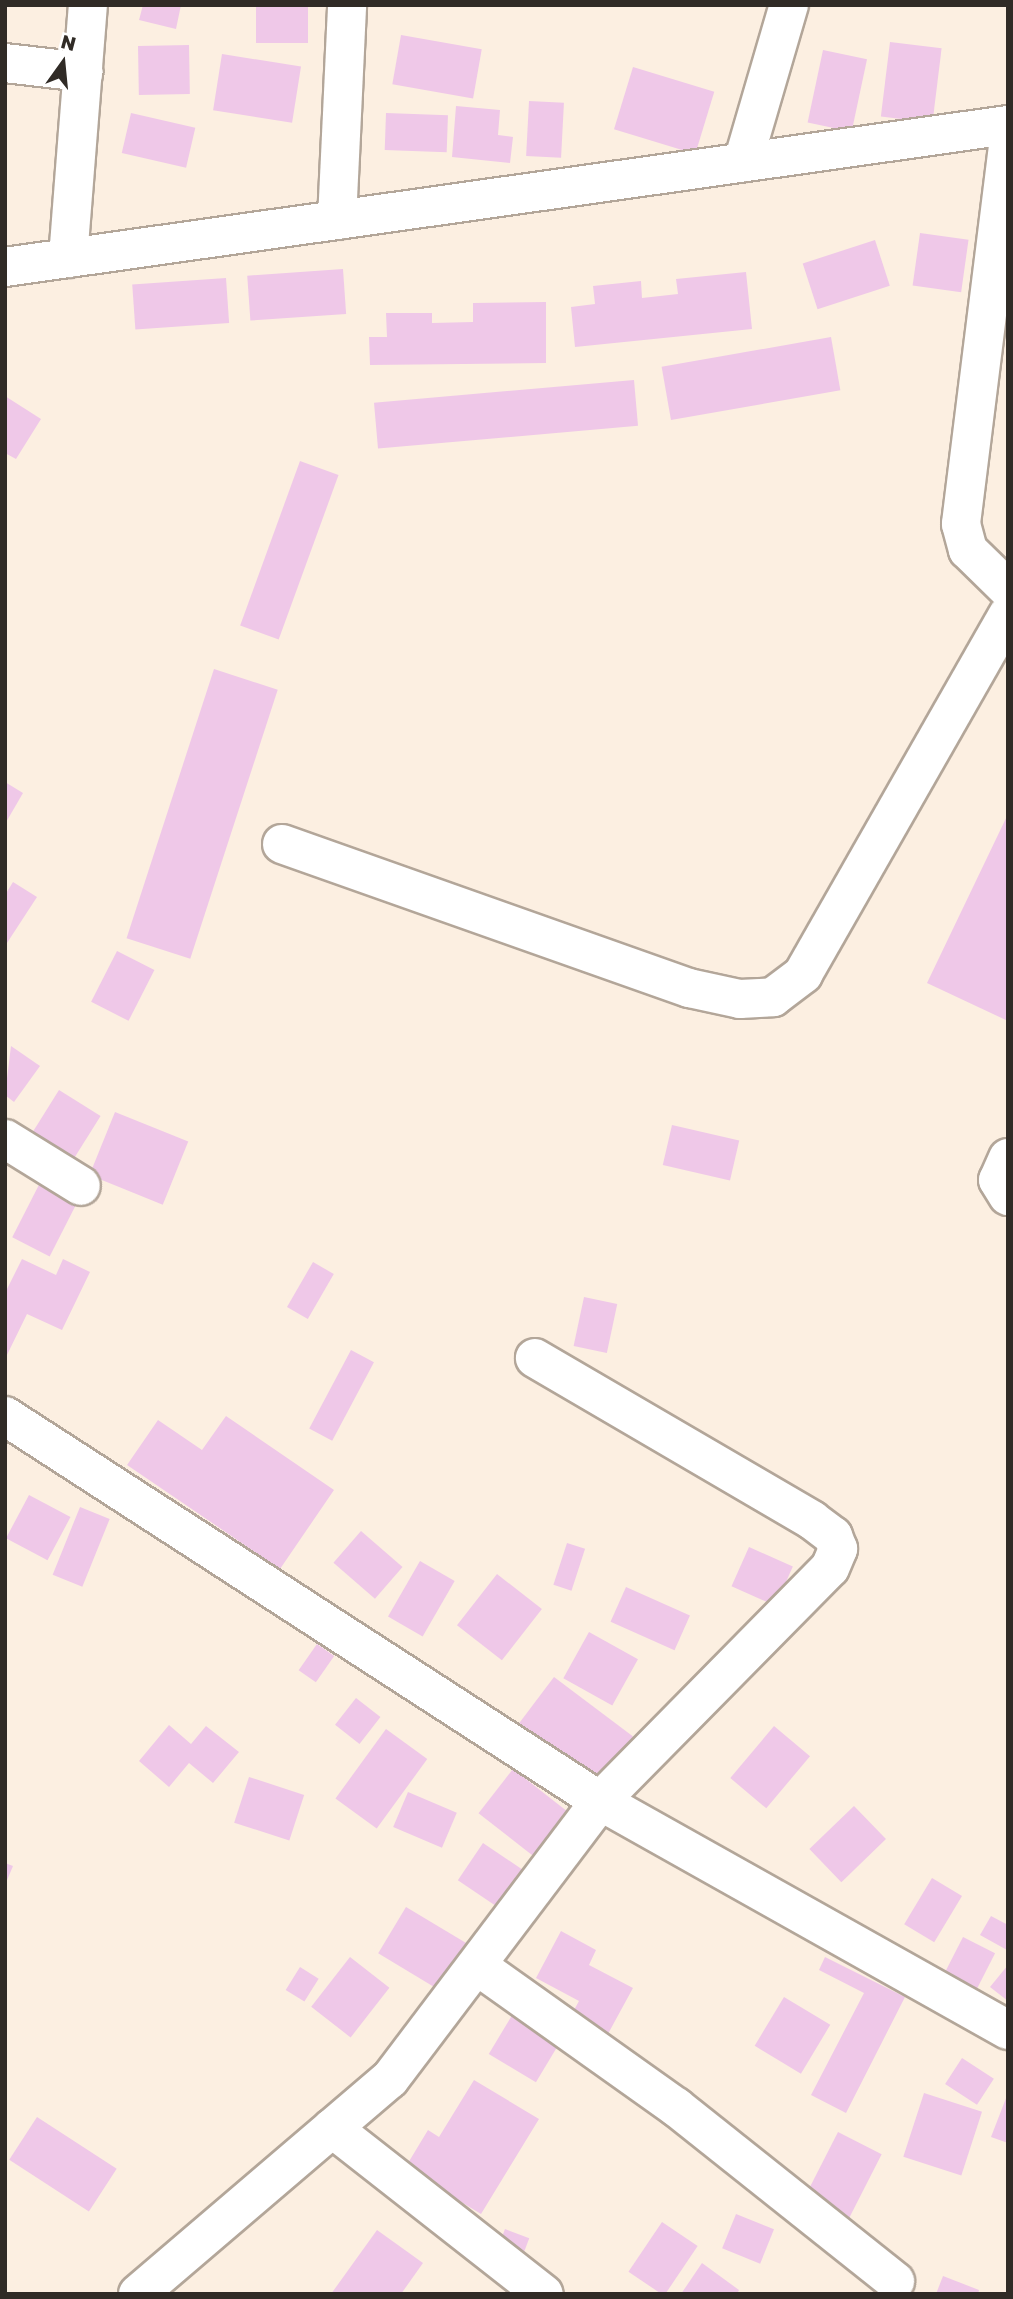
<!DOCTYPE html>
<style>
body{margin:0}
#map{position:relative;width:1013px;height:2299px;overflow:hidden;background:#fcefe1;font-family:"Golos Text",sans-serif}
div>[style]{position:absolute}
.building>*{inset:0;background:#efc8e8;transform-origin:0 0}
.roads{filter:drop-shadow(2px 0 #b3a699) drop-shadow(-2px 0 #b3a699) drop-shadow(0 2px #b3a699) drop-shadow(0 -2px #b3a699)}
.minor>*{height:38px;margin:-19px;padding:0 19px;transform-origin:19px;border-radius:19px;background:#fff}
span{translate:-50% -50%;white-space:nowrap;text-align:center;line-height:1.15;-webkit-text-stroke:5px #fff;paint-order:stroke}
.frame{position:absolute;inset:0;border:7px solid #302b26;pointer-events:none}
.north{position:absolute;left:28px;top:28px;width:70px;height:70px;-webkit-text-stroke:5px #fff;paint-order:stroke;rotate:15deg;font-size:19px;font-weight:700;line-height:28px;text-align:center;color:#302b26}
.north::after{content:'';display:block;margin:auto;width:24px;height:32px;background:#302b26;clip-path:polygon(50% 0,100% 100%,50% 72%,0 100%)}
</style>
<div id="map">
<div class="building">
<div style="clip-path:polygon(143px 5px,181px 5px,176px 29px,139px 20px)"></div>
<div style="left:256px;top:5px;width:52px;height:38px"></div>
<div style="left:401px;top:35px;width:82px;height:50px;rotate:10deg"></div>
<div style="left:890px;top:42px;width:52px;height:75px;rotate:7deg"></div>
<div style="left:189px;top:45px;width:49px;height:51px;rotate:89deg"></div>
<div style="left:823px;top:50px;width:45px;height:74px;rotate:12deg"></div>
<div style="left:222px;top:54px;width:80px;height:57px;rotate:9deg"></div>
<div style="left:633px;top:67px;width:85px;height:65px;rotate:17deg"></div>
<div style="left:529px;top:101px;width:35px;height:55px;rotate:3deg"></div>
<div style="clip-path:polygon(456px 106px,500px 110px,498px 135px,513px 137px,510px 163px,452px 157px)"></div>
<div style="left:131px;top:113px;width:66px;height:41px;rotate:13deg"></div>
<div style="left:386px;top:113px;width:62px;height:37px;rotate:2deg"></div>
<div style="left:920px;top:233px;width:49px;height:53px;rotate:8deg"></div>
<div style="left:875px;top:240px;width:48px;height:76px;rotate:72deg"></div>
<div style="left:343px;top:269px;width:45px;height:96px;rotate:86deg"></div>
<div style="clip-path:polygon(746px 272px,752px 329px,575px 347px,571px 307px,595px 304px,593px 286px,641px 281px,642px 298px,678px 294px,676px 279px)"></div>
<div style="left:226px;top:278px;width:45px;height:94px;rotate:86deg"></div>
<div style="clip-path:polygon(546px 302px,546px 363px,370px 365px,369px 337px,387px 337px,386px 313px,432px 313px,432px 323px,473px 322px,473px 303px)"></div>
<div style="left:831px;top:337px;width:54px;height:172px;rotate:80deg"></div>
<div style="left:634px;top:380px;width:46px;height:261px;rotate:85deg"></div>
<div style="clip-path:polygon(5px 396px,41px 419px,16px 459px,5px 453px)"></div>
<div style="left:300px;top:461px;width:41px;height:175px;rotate:20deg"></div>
<div style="left:214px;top:669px;width:67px;height:283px;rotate:18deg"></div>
<div style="clip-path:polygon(5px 782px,23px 793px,5px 824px)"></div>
<div style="clip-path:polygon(1008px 814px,1008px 1021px,927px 983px)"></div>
<div style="clip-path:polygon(13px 882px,37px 897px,7px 943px,5px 895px)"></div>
<div style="left:117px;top:951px;width:42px;height:57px;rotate:27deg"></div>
<div style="clip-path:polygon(11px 1046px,40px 1066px,14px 1102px,5px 1095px)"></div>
<div style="left:59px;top:1090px;width:49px;height:67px;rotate:32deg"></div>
<div style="left:115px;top:1112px;width:79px;height:68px;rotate:22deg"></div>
<div style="left:672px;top:1125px;width:69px;height:41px;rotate:13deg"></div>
<div style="left:44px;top:1175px;width:42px;height:70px;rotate:27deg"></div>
<div style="clip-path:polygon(22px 1259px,56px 1275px,63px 1259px,90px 1272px,62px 1330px,27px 1314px,5px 1359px,5px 1293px)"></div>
<div style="left:313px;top:1262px;width:24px;height:52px;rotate:30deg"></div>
<div style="left:584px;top:1297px;width:34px;height:50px;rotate:12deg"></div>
<div style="left:351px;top:1350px;width:26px;height:89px;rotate:28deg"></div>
<div style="clip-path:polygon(226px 1416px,334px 1490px,280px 1569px,127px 1465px,158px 1420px,202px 1450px)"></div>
<div style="left:29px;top:1495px;width:47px;height:49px;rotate:28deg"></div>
<div style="left:80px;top:1507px;width:32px;height:73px;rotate:22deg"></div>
<div style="left:361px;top:1531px;width:55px;height:42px;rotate:41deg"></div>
<div style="left:567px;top:1543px;width:19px;height:44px;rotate:18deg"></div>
<div style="left:749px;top:1547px;width:48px;height:43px;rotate:24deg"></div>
<div style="left:420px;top:1561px;width:40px;height:64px;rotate:30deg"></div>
<div style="left:497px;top:1574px;width:57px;height:65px;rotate:38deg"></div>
<div style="left:626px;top:1587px;width:70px;height:38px;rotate:24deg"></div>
<div style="left:589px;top:1632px;width:56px;height:53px;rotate:29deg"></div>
<div style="left:317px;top:1644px;width:21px;height:32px;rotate:35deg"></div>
<div style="left:554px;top:1677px;width:99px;height:62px;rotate:37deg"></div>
<div style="left:356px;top:1698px;width:31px;height:34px;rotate:38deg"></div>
<div style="clip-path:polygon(169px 1725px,191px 1744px,206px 1726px,239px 1752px,213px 1783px,189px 1763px,169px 1787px,139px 1761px)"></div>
<div style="left:774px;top:1726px;width:47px;height:68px;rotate:40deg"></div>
<div style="left:386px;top:1729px;width:51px;height:86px;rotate:36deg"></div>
<div style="left:513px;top:1769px;width:80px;height:56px;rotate:38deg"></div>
<div style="left:249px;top:1777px;width:58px;height:48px;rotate:18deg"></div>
<div style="left:408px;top:1792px;width:53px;height:38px;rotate:23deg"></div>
<div style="left:854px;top:1806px;width:46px;height:62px;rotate:46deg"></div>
<div style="left:483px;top:1843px;width:58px;height:45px;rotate:34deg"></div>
<div style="clip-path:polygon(5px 1863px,13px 1866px,5px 1885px)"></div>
<div style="left:932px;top:1878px;width:35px;height:54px;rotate:31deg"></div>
<div style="left:406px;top:1907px;width:74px;height:54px;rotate:31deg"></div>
<div style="clip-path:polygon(991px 1916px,1008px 1925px,1007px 1950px,980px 1935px)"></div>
<div style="clip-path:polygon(561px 1931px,596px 1950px,589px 1965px,633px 1988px,603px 2043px,567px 2023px,579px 2001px,536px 1978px)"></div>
<div style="left:963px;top:1937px;width:36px;height:41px;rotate:27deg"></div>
<div style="left:350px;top:1957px;width:50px;height:63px;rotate:38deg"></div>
<div style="clip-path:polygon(825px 1957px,905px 1997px,846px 2113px,811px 2095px,864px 1993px,819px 1970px)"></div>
<div style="clip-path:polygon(1008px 1965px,1008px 2001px,990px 1987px)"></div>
<div style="left:300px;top:1967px;width:22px;height:27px;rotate:32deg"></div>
<div style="left:784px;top:1997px;width:54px;height:57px;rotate:31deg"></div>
<div style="left:514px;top:2012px;width:55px;height:49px;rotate:31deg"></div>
<div style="left:962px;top:2058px;width:38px;height:31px;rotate:33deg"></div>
<div style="clip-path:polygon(474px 2080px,539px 2119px,481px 2214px,405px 2168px,428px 2130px,439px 2137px)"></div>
<div style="left:924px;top:2093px;width:61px;height:67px;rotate:18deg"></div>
<div style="clip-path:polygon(1008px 2093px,1008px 2143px,991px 2137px)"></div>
<div style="left:37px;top:2117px;width:95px;height:51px;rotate:33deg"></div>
<div style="left:838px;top:2132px;width:49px;height:75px;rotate:27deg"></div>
<div style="left:736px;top:2214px;width:41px;height:37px;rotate:22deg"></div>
<div style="left:662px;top:2222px;width:43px;height:60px;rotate:34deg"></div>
<div style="left:505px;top:2229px;width:26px;height:24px;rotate:21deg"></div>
<div style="clip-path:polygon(377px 2230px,423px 2263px,401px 2294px,331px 2294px)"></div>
<div style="clip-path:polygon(702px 2263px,739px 2290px,737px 2294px,681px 2294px)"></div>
<div style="clip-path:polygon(943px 2276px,979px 2290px,978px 2294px,936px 2294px)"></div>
</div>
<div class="roads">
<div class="minor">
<div style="left:5px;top:63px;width:79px;rotate:6.6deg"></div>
<div style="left:1008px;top:146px;width:381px;rotate:97.1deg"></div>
<div style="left:961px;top:524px;width:27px;rotate:75deg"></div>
<div style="left:968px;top:550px;width:56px;rotate:44.3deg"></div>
<div style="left:743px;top:162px;width:164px;rotate:-73.7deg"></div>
<div style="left:337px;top:220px;width:215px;rotate:-87.3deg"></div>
<div style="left:68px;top:258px;width:254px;rotate:-85.5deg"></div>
<div style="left:5px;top:267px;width:1013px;rotate:-8.06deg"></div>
<div style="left:282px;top:844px;width:432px;rotate:19.5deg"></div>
<div style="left:689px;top:988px;width:52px;rotate:12.2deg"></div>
<div style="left:740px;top:999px;width:33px;rotate:-3deg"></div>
<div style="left:773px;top:997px;width:38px;rotate:-37deg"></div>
<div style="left:803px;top:974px;width:413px;rotate:-60.3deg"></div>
<div style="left:5px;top:1139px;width:89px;rotate:31.7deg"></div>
<div style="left:1008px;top:1158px;width:24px;rotate:114deg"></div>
<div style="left:998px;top:1180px;width:19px;rotate:58deg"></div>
<div style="left:5px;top:1416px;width:709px;rotate:32.91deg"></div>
<div style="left:600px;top:1801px;width:468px;rotate:29.3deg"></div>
<div style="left:479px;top:1967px;width:242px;rotate:35.4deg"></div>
<div style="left:676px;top:2107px;width:280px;rotate:38.5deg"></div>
<div style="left:332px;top:2128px;width:269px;rotate:38.1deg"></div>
<div style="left:138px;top:2294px;width:331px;rotate:-40.5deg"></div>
<div style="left:390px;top:2079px;width:348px;rotate:-52.9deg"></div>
<div style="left:600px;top:1801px;width:327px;rotate:-45.4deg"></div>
<div style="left:830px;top:1568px;width:21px;rotate:-67deg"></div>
<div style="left:838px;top:1549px;width:14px;rotate:-111deg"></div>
<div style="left:833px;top:1536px;width:26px;rotate:-143deg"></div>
<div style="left:812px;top:1520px;width:321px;rotate:-149.7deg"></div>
</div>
</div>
<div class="frame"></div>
<div class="north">N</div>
</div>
